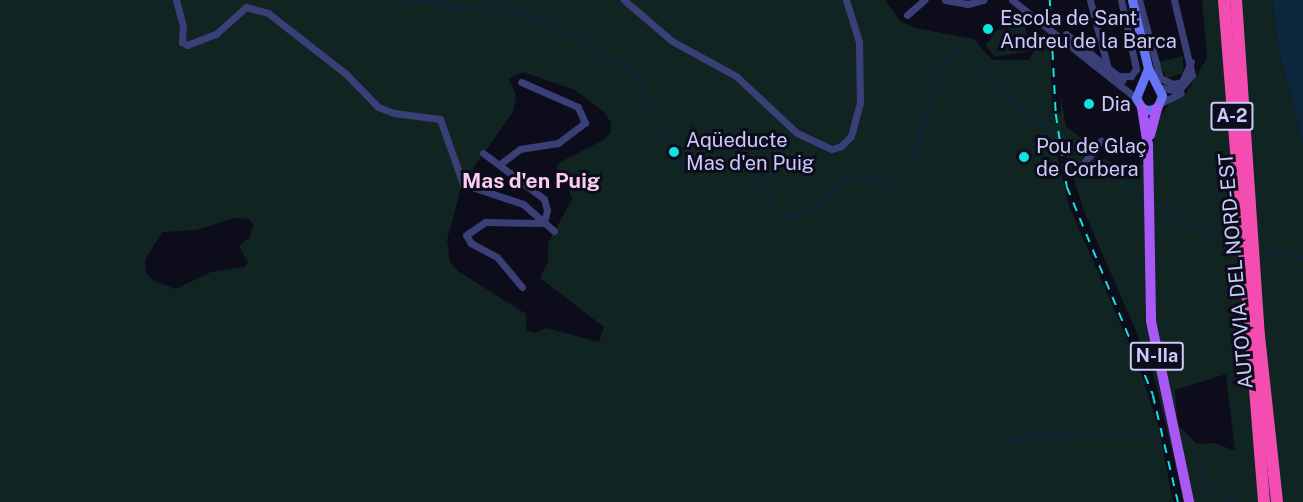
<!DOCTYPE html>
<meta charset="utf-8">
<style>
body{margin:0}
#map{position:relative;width:1303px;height:502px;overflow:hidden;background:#0d0c1b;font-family:"Public Sans",sans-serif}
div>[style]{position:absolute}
.green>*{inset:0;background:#102522}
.water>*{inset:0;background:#0e263d}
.stream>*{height:1.5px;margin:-0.75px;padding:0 0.75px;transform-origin:0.75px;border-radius:0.75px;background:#0e263d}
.street>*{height:7px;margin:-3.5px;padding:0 3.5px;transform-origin:3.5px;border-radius:3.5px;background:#3a3f77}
.secondary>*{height:9px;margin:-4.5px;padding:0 4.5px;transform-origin:4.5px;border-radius:4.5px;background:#6774f5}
.primary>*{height:10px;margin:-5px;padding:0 5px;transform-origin:5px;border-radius:5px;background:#a758f5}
.highway>*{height:12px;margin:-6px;padding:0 6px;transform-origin:6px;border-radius:6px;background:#f44db1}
.rail>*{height:1.5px;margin-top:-0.75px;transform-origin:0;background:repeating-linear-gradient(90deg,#0ee3df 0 9px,transparent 0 17px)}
.dots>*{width:16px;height:16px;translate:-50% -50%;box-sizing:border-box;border:3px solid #0d0c1b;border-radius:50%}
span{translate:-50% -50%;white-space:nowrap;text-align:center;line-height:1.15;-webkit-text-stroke:6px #0d0c1b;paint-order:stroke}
.shield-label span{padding:2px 4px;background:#0d0c1b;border:2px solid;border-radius:4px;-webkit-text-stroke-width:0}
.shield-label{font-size:18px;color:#cacafc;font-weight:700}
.poi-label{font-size:20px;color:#cacafc}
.left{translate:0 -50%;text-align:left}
.street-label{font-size:20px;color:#cacafc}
.neighbourhood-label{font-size:21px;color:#fcccf0;font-weight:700}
</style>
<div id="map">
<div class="green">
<i style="clip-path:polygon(evenodd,0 0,885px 0,900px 21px,915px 28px,974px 39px,992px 60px,1029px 60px,1050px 25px,1052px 113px,1061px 113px,1060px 93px,1066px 126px,1091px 146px,1088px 150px,1096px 156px,1111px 162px,1153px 165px,1154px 124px,1170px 103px,1187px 92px,1207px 58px,1202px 0,1272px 0,1279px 52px,1303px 142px,1303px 502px,1184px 502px,1152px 368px,1084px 211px,1065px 150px,1056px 150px,1069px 206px,1138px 364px,1159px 429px,1173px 502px,0 502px,0 0,523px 72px,575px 90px,604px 112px,611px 123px,611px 132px,605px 139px,557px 164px,557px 173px,566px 181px,572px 199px,548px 243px,548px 262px,540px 278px,604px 327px,599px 342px,546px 328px,536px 333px,526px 331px,526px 314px,458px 271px,450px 262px,447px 240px,462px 184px,513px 112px,516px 95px,509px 79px,523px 72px,0 0,235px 218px,249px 219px,254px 225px,249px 238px,239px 246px,248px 263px,244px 267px,211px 272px,176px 289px,154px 281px,146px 272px,145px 260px,162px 232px,196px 230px,235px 218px,0 0,1226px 374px,1235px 451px,1215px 443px,1197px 444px,1178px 425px,1175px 390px,1226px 374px)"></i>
<i style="clip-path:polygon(1025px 25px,1030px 51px,995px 57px,985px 45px,991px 38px,989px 32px)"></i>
<i style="clip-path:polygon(1183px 56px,1183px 73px,1167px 79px,1159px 62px)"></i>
</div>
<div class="water">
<i style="clip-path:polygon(1272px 0,1303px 0,1303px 142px,1279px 52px)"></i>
</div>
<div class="stream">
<i style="left:398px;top:0;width:41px;rotate:2.8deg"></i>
<i style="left:439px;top:2px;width:21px;rotate:19deg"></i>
<i style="left:459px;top:9px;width:60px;rotate:1.9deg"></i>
<i style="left:519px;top:11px;width:64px;rotate:25deg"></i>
<i style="left:577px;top:38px;width:34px;rotate:34deg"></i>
<i style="left:605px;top:57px;width:29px;rotate:25deg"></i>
<i style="left:631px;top:69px;width:22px;rotate:54deg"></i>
<i style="left:644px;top:87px;width:67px;rotate:69.1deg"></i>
<i style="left:668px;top:150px;width:24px;rotate:45deg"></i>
<i style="left:685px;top:167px;width:35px;rotate:-40deg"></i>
<i style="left:712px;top:144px;width:11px;rotate:5deg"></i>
<i style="left:723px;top:145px;width:35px;rotate:39deg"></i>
<i style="left:750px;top:167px;width:54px;rotate:57.8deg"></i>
<i style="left:779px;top:213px;width:18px;rotate:9deg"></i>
<i style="left:797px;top:216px;width:9px;rotate:-18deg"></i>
<i style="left:806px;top:213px;width:54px;rotate:-39deg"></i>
<i style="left:848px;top:179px;width:48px;rotate:3.6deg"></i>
<i style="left:896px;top:182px;width:23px;rotate:-45deg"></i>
<i style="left:912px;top:166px;width:101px;rotate:-74.4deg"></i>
<i style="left:939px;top:69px;width:25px;rotate:-47deg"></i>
<i style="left:956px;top:51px;width:87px;rotate:41.7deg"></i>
<i style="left:1021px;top:109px;width:79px;rotate:33.7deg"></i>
<i style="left:1093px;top:159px;width:63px;rotate:38deg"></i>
<i style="left:1153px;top:203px;width:38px;rotate:30deg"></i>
<i style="left:1186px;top:222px;width:56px;rotate:22deg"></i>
<i style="left:1259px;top:251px;width:45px;rotate:9deg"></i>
<i style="left:997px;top:454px;width:15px;rotate:-48deg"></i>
<i style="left:1007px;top:443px;width:25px;rotate:-16deg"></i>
<i style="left:1031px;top:436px;width:126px;rotate:0.5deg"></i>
<i style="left:1191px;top:456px;width:13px;rotate:48deg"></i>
<i style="left:1200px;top:466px;width:25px;rotate:69deg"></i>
<i style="left:1209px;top:489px;width:29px;rotate:27deg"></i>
</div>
<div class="street">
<i style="left:176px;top:0;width:27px;rotate:75deg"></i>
<i style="left:183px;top:26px;width:16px;rotate:94deg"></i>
<i style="left:182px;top:42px;width:6px;rotate:31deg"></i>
<i style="left:187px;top:45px;width:31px;rotate:-21deg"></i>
<i style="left:216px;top:34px;width:40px;rotate:-42deg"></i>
<i style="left:246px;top:7px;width:23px;rotate:15deg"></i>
<i style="left:268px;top:13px;width:99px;rotate:38deg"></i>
<i style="left:346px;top:74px;width:46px;rotate:45.9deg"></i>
<i style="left:378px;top:107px;width:17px;rotate:21deg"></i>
<i style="left:394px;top:113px;width:46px;rotate:7.4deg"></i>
<i style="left:440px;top:119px;width:69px;rotate:70.5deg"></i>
<i style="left:463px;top:184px;width:63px;rotate:18.4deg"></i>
<i style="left:523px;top:204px;width:41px;rotate:41.1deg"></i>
<i style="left:624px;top:0;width:63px;rotate:40.5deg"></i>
<i style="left:672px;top:41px;width:73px;rotate:28.7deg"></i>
<i style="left:736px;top:76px;width:83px;rotate:43.1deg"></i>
<i style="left:797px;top:133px;width:38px;rotate:25deg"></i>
<i style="left:832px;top:149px;width:9px;rotate:-18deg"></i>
<i style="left:841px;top:146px;width:14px;rotate:-45deg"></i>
<i style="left:851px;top:136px;width:35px;rotate:-75deg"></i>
<i style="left:860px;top:102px;width:60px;rotate:-91deg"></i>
<i style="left:859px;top:42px;width:44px;rotate:-107.2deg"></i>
<i style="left:945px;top:0;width:23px;rotate:10deg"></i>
<i style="left:968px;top:4px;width:16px;rotate:-15deg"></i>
<i style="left:1012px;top:0;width:158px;rotate:38.3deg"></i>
<i style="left:1090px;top:0;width:67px;rotate:75.3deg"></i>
<i style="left:1121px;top:0;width:71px;rotate:77.7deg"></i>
<i style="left:1136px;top:69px;width:9px;rotate:126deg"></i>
<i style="left:1131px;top:76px;width:9px;rotate:180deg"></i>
<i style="left:1139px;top:0;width:81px;rotate:74.9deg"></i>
<i style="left:1160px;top:78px;width:14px;rotate:25deg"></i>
<i style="left:1173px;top:84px;width:9px;rotate:-13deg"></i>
<i style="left:1182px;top:82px;width:22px;rotate:-66deg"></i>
<i style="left:907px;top:15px;width:23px;rotate:-41deg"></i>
<i style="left:1066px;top:34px;width:73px;rotate:38.9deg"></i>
<i style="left:1158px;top:87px;width:20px;rotate:11deg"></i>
<i style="left:1178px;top:91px;width:21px;rotate:-49deg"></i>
<i style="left:1192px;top:75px;width:77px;rotate:-103.5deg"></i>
<i style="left:1161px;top:103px;width:22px;rotate:-27deg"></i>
<i style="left:483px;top:153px;width:76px;rotate:37deg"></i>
<i style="left:544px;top:199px;width:11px;rotate:75deg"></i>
<i style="left:547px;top:210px;width:13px;rotate:103deg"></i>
<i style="left:500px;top:164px;width:25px;rotate:-37deg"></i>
<i style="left:520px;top:149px;width:38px;rotate:-9deg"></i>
<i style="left:558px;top:143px;width:34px;rotate:-37deg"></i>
<i style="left:585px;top:123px;width:17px;rotate:-114deg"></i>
<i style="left:578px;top:107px;width:62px;rotate:-156.3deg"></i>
<i style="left:1078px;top:171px;width:38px;rotate:-53deg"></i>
<i style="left:522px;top:287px;width:39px;rotate:-130deg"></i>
<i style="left:497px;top:257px;width:30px;rotate:-152deg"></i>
<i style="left:471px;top:243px;width:9px;rotate:-122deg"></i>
<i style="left:466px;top:235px;width:23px;rotate:-34deg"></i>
<i style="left:485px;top:222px;width:59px;rotate:1deg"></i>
</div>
<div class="secondary">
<i style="left:1132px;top:0;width:70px;rotate:76.8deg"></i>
<i style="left:1148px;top:68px;width:31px;rotate:63deg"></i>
<i style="left:1162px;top:96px;width:13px;rotate:113deg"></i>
<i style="left:1157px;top:108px;width:9px;rotate:167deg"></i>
<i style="left:1148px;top:110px;width:6px;rotate:-162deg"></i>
<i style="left:1142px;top:108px;width:12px;rotate:-121deg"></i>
<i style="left:1136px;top:98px;width:32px;rotate:-68deg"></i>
</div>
<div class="primary">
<i style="left:1142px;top:108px;width:36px;rotate:81deg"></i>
<i style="left:1148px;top:144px;width:177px;rotate:89deg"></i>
<i style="left:1151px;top:321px;width:185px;rotate:78.1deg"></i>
<i style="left:1150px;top:135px;width:28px;rotate:-75deg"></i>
</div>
<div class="highway">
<i style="left:1224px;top:0;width:504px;rotate:85.44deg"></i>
<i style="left:1236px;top:0;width:337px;rotate:86.1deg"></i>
<i style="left:1259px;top:336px;width:167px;rotate:83.8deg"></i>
</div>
<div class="rail">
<i style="left:1050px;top:0;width:114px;rotate:87deg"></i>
<i style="left:1056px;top:114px;width:74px;rotate:81.4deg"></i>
<i style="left:1067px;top:187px;width:225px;rotate:67.5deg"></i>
<i style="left:1153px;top:395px;width:110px;rotate:76.8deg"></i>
</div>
<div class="dots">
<i style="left:988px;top:29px;background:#0ee3df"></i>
<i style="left:1089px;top:104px;background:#0ee3df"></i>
<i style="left:674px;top:152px;background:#0ee3df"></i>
<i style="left:1024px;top:157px;background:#0ee3df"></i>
</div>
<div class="shield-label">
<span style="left:1232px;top:116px">A-2</span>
<span style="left:1157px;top:356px">N-IIa</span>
</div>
<div class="poi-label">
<span class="left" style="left:1000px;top:30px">Escola de Sant<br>Andreu de la Barca</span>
<span class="left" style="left:1101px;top:104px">Dia</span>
<span class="left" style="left:686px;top:152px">Aqüeducte<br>Mas d'en Puig</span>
<span class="left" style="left:1036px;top:158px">Pou de Glaç<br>de Corbera</span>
</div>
<div class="street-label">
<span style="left:1236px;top:271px;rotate:-95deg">AUTOVIA DEL NORD-EST</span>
</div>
<div class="neighbourhood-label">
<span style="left:531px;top:181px">Mas d'en Puig</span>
</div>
</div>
